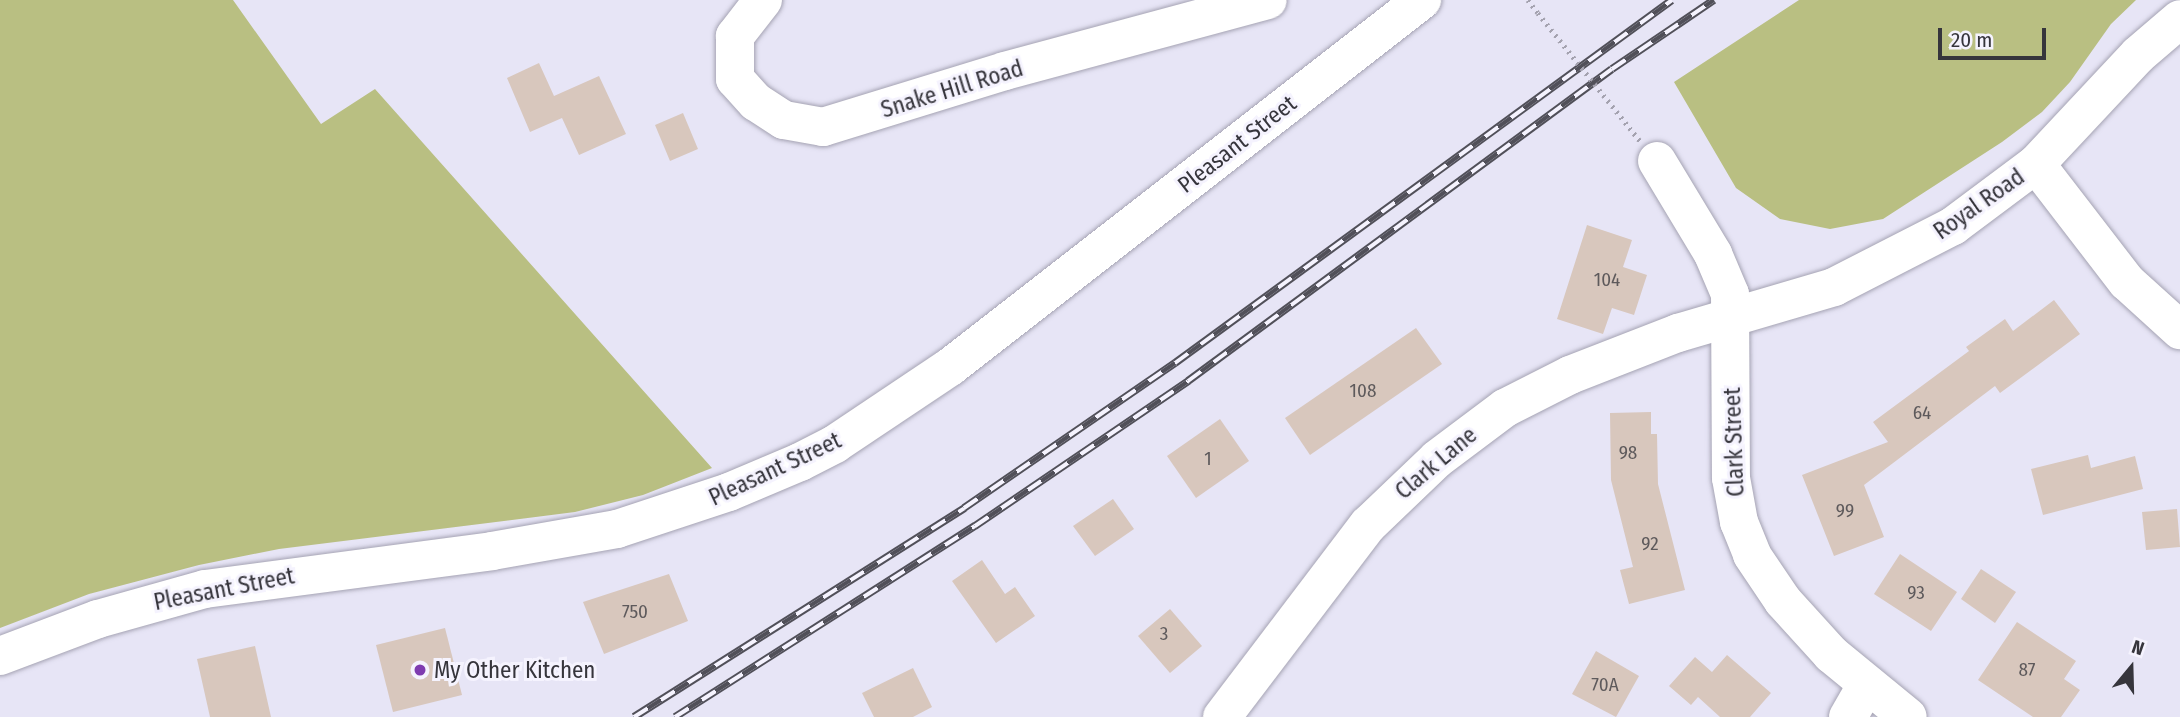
<!DOCTYPE html>
<style>
body{margin:0}
#map{position:relative;width:2180px;height:717px;overflow:hidden;background:#e7e5f6;font-family:"Fira Sans Condensed",sans-serif}
div>[style]{position:absolute}
.green>*{inset:0;background:#b9bf82}
.building>*{inset:0;background:#d8c7bd}
.path>*{height:4.5px;margin-top:-2.25px;transform-origin:0;background:repeating-linear-gradient(90deg,#a4a2af 0 2px,transparent 0 7px)}
.roads{filter:drop-shadow(0 0 2px #a5a3b3) drop-shadow(0 0 2px #a5a3b3)}
.street>*{height:38px;margin:-19px;padding:0 19px;transform-origin:19px;border-radius:19px;background:#fff}
.primary>*{height:38px;margin:-19px;padding:0 19px;transform-origin:19px;border-radius:19px;background:#fff}
.rail>*{height:8px;margin-top:-4px;transform-origin:0;background:repeating-linear-gradient(90deg,#f5f3fe 0 16px,#515059 0 32px);box-sizing:border-box;border-block:2px solid #515059}
.path-bridge>*{height:4.5px;margin-top:-2.25px;transform-origin:0;background:repeating-linear-gradient(90deg,#a4a2af 0 2px,transparent 0 7px)}
.dots>*{width:19px;height:19px;translate:-50% -50%;box-sizing:border-box;border:4px solid #f5f3fe;border-radius:50%}
span{translate:-50% -50%;white-space:nowrap;text-align:center;line-height:1.15;-webkit-text-stroke:6px #f5f3fe;paint-order:stroke}
.number-label{font-size:19px;color:#5e5a5c}
.number-label span{-webkit-text-stroke-width:0}
.street-label{font-size:23px;color:#36353c}
.poi-label{font-size:23px;color:#36353c}
.left{translate:0 -50%;text-align:left}
.north{position:absolute;left:2096px;top:633px;width:70px;height:70px;-webkit-text-stroke:5px #f5f3fe;paint-order:stroke;rotate:19deg;font-size:19px;font-weight:700;line-height:28px;text-align:center;color:#36353c}
.north::after{content:'';display:block;margin:auto;width:24px;height:32px;background:#36353c;clip-path:polygon(50% 0,100% 100%,50% 72%,0 100%)}
.scale{position:absolute;left:1938px;top:28px;width:108px;height:32px;box-sizing:border-box;border:4px solid #36353c;border-top:0;padding-left:9px;font-size:21px;line-height:24px;white-space:nowrap;color:#36353c;-webkit-text-stroke:5px #f5f3fe;paint-order:stroke}
</style>
<div id="map">
<div class="green">
<i style="clip-path:polygon(0 0,233px 0,321px 124px,375px 89px,712px 468px,643px 495px,575px 512px,279px 549px,199px 565px,89px 594px,0 628px)"></i>
<i style="clip-path:polygon(1799px 0,2136px 0,2111px 24px,2070px 82px,2042px 112px,2002px 142px,1883px 219px,1830px 229px,1780px 219px,1736px 188px,1674px 82px)"></i>
</div>
<div class="building">
<i style="clip-path:polygon(539px 63px,554px 96px,599px 76px,626px 134px,579px 155px,562px 118px,530px 132px,507px 78px)"></i>
<i style="clip-path:polygon(683px 113px,698px 149px,670px 161px,655px 125px)"></i>
<i style="clip-path:polygon(1587px 225px,1632px 240px,1623px 267px,1647px 275px,1634px 315px,1612px 308px,1603px 334px,1557px 319px)"></i>
<i style="clip-path:polygon(2054px 300px,2080px 334px,2000px 393px,1995px 386px,1864px 485px,1884px 537px,1834px 556px,1802px 475px,1888px 442px,1873px 422px,1969px 351px,1966px 347px,2005px 319px,2013px 331px)"></i>
<i style="clip-path:polygon(1416px 328px,1442px 364px,1310px 455px,1285px 418px)"></i>
<i style="clip-path:polygon(1651px 412px,1651px 434px,1657px 434px,1658px 484px,1685px 590px,1629px 604px,1620px 570px,1633px 567px,1611px 480px,1610px 413px)"></i>
<i style="clip-path:polygon(1220px 419px,1249px 461px,1196px 498px,1167px 456px)"></i>
<i style="clip-path:polygon(2088px 455px,2091px 468px,2135px 456px,2143px 489px,2043px 515px,2031px 469px)"></i>
<i style="clip-path:polygon(1113px 499px,1134px 529px,1095px 556px,1073px 526px)"></i>
<i style="clip-path:polygon(2177px 509px,2180px 547px,2146px 550px,2142px 512px)"></i>
<i style="clip-path:polygon(1900px 554px,1957px 592px,1931px 631px,1874px 594px)"></i>
<i style="clip-path:polygon(982px 560px,1005px 594px,1015px 587px,1035px 616px,996px 643px,952px 581px)"></i>
<i style="clip-path:polygon(1981px 569px,2016px 592px,1995px 623px,1961px 599px)"></i>
<i style="clip-path:polygon(669px 574px,688px 621px,604px 654px,583px 602px)"></i>
<i style="clip-path:polygon(1170px 609px,1202px 646px,1170px 673px,1138px 636px)"></i>
<i style="clip-path:polygon(2017px 622px,2076px 661px,2064px 679px,2080px 690px,2061px 717px,2033px 717px,1978px 680px)"></i>
<i style="clip-path:polygon(445px 628px,462px 695px,393px 712px,376px 645px)"></i>
<i style="clip-path:polygon(255px 646px,271px 717px,210px 717px,197px 659px)"></i>
<i style="clip-path:polygon(1596px 651px,1639px 676px,1616px 717px,1572px 694px)"></i>
<i style="clip-path:polygon(1727px 655px,1771px 693px,1750px 717px,1720px 717px,1698px 697px,1691px 705px,1669px 686px,1695px 657px,1712px 672px)"></i>
<i style="clip-path:polygon(913px 668px,932px 707px,913px 717px,874px 717px,862px 693px)"></i>
</div>
<div class="path">
<i style="left:1528px;top:0;width:16px;rotate:52deg"></i>
</div>
<div class="roads">
<div class="street">
<i style="left:763px;top:0;width:46px;rotate:127.9deg"></i>
<i style="left:735px;top:36px;width:43px;rotate:90deg"></i>
<i style="left:735px;top:79px;width:31px;rotate:48deg"></i>
<i style="left:756px;top:102px;width:33px;rotate:33deg"></i>
<i style="left:784px;top:120px;width:40px;rotate:10deg"></i>
<i style="left:823px;top:127px;width:190px;rotate:-17.1deg"></i>
<i style="left:1005px;top:71px;width:272px;rotate:-15.1deg"></i>
<i style="left:1657px;top:161px;width:109px;rotate:58.9deg"></i>
<i style="left:1713px;top:254px;width:43px;rotate:67deg"></i>
<i style="left:1730px;top:294px;width:184px;rotate:89.7deg"></i>
<i style="left:1731px;top:478px;width:45px;rotate:79.7deg"></i>
<i style="left:1739px;top:522px;width:35px;rotate:68deg"></i>
<i style="left:1752px;top:555px;width:55px;rotate:56deg"></i>
<i style="left:1783px;top:601px;width:72px;rotate:47.8deg"></i>
<i style="left:1831px;top:654px;width:99px;rotate:39.3deg"></i>
<i style="left:2036px;top:164px;width:149px;rotate:52.4deg"></i>
<i style="left:2127px;top:282px;width:72px;rotate:42.2deg"></i>
<i style="left:1222px;top:717px;width:241px;rotate:-52.8deg"></i>
<i style="left:1368px;top:525px;width:95px;rotate:-43.7deg"></i>
<i style="left:1437px;top:459px;width:85px;rotate:-36.9deg"></i>
<i style="left:1505px;top:408px;width:73px;rotate:-26.9deg"></i>
<i style="left:1570px;top:375px;width:116px;rotate:-21.3deg"></i>
<i style="left:1678px;top:333px;width:163px;rotate:-16.4deg"></i>
<i style="left:1834px;top:287px;width:134px;rotate:-27.1deg"></i>
<i style="left:1953px;top:226px;width:104px;rotate:-36.8deg"></i>
<i style="left:2036px;top:164px;width:149px;rotate:-46.9deg"></i>
<i style="left:2138px;top:55px;width:55px;rotate:-40.6deg"></i>
<i style="left:1848px;top:717px;width:38px;rotate:-60deg"></i>
</div>
<div class="primary">
<i style="left:0;top:656px;width:105px;rotate:-20.7deg"></i>
<i style="left:98px;top:619px;width:111px;rotate:-15.7deg"></i>
<i style="left:205px;top:589px;width:290px;rotate:-7.5deg"></i>
<i style="left:492px;top:551px;width:127px;rotate:-10deg"></i>
<i style="left:617px;top:529px;width:118px;rotate:-18.3deg"></i>
<i style="left:729px;top:492px;width:77px;rotate:-22.9deg"></i>
<i style="left:800px;top:462px;width:39px;rotate:-27deg"></i>
<i style="left:835px;top:444px;width:138px;rotate:-33.8deg"></i>
<i style="left:950px;top:367px;width:598px;rotate:-37.87deg"></i>
</div>
</div>
<div class="rail">
<i style="left:634px;top:717px;width:391px;rotate:-32.3deg"></i>
<i style="left:964px;top:508px;width:256px;rotate:-34.5deg"></i>
<i style="left:1175px;top:363px;width:615px;rotate:-36.14deg"></i>
<i style="left:675px;top:717px;width:356px;rotate:-32.5deg"></i>
<i style="left:975px;top:526px;width:258px;rotate:-34.2deg"></i>
<i style="left:1188px;top:381px;width:526px;rotate:-36.35deg"></i>
<i style="left:1612px;top:69px;width:123px;rotate:-34.1deg"></i>
</div>
<div class="path-bridge">
<i style="left:1538px;top:13px;width:165px;rotate:51.4deg"></i>
</div>
<div class="dots">
<i style="left:420px;top:670px;background:#7e3bb0"></i>
</div>
<div class="number-label">
<span style="left:1607px;top:280px">104</span>
<span style="left:1363px;top:391px">108</span>
<span style="left:1922px;top:413px">64</span>
<span style="left:1628px;top:453px">98</span>
<span style="left:1208px;top:459px">1</span>
<span style="left:1845px;top:511px">99</span>
<span style="left:1650px;top:544px">92</span>
<span style="left:1916px;top:593px">93</span>
<span style="left:635px;top:612px">750</span>
<span style="left:1164px;top:634px">3</span>
<span style="left:2027px;top:670px">87</span>
<span style="left:1605px;top:685px">70A</span>
</div>
<div class="street-label">
<span style="left:952px;top:89px;rotate:-17deg">Snake Hill Road</span>
<span style="left:1237px;top:144px;rotate:-38deg">Pleasant Street</span>
<span style="left:1979px;top:204px;rotate:-35deg">Royal Road</span>
<span style="left:1734px;top:442px;rotate:-92deg">Clark Street</span>
<span style="left:1436px;top:463px;rotate:-40deg">Clark Lane</span>
<span style="left:775px;top:469px;rotate:-25deg">Pleasant Street</span>
<span style="left:224px;top:589px;rotate:-11deg">Pleasant Street</span>
</div>
<div class="poi-label">
<span class="left" style="left:434px;top:670px">My Other Kitchen</span>
</div>
<div class="north">N</div>
<div class="scale">20 m</div>
</div>
